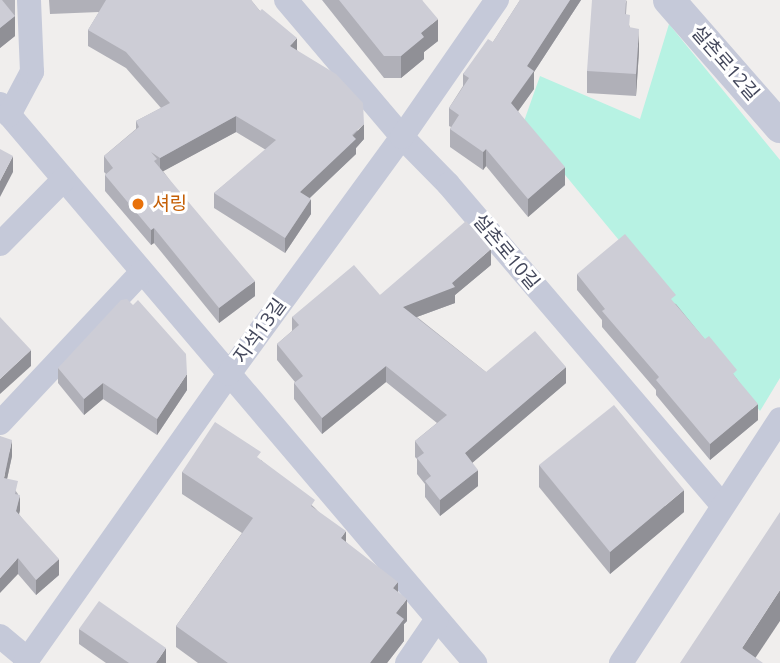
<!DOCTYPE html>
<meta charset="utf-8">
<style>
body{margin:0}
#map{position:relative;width:780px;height:663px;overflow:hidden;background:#f0eeed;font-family:"Open Sans","Noto Sans KR",sans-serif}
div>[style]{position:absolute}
.green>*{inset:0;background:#b7f2e3}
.minor>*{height:24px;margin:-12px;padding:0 12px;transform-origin:12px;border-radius:12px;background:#c5c9d9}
.tertiary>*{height:32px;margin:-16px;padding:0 16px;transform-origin:16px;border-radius:16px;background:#c5c9d9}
.wall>*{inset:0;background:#b0b0b8}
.shaded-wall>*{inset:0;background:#909096}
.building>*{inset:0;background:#cdcdd6}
.dots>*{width:19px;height:19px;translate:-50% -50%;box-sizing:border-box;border:4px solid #fff;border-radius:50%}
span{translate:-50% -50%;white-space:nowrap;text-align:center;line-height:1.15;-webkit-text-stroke:6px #fff;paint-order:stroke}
.street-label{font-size:19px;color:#44485c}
.food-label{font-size:19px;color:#c56008}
.left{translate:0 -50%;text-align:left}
</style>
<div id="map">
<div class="green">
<i style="clip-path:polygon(669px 24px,780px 160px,780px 378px,760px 411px,523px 124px,540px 76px,640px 119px)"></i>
</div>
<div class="minor">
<i style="left:286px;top:0;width:180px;rotate:49.7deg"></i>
<i style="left:402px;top:137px;width:66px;rotate:45.6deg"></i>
<i style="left:448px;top:184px;width:423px;rotate:49.5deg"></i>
<i style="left:0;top:104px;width:734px;rotate:49.64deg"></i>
<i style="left:9px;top:115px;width:49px;rotate:-61.9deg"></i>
<i style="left:32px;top:72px;width:72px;rotate:-92.4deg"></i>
<i style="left:0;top:244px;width:91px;rotate:-45.4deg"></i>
<i style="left:0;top:423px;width:207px;rotate:-46.8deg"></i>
<i style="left:0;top:636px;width:35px;rotate:40deg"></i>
<i style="left:25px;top:663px;width:354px;rotate:-54.8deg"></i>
<i style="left:229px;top:374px;width:293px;rotate:-53.9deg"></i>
<i style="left:402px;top:137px;width:167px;rotate:-55.3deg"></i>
<i style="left:407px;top:663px;width:53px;rotate:-55.7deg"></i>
<i style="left:621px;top:663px;width:291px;rotate:-56.9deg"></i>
</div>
<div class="tertiary">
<i style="left:669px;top:0;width:169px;rotate:48.8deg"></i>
</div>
<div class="wall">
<i style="clip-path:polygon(0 0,15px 0,15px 36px,0 48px)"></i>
<i style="clip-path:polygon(49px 0,251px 0,260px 11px,297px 50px,364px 139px,356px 148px,356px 154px,310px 198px,311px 214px,285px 253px,214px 208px,214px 193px,266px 150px,236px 132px,163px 171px,255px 296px,219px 323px,154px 243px,151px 245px,105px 191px,105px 175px,106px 174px,104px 172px,104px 156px,136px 129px,136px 121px,161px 108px,126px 68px,88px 46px,88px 30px,99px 12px,50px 14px)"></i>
<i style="clip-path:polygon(322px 0,422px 0,438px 41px,424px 52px,424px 59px,401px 78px,384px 78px)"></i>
<i style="clip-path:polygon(520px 0,581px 0,534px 72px,534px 89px,518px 111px,565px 185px,528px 217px,486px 166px,483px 170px,450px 147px,450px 129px,451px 127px,449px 126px,449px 108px,463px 86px,463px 74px,493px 42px)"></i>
<i style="clip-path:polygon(627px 0,626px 14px,630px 28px,639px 51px,636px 96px,587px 93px,587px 71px)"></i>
<i style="clip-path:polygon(491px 265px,455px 295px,455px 303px,417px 317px,486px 372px,566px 383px,472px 463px,478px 486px,440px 516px,425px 497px,425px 484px,417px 474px,417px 459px,415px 457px,415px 441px,437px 423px,386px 382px,322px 434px,294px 399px,294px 383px,295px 382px,277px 360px,277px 344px,292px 331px,292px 317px,380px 295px)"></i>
<i style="clip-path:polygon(577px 274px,676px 304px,737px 379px,758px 420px,710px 460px,656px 395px,656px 390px,602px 327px,602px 320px,577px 290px)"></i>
<i style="clip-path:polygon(58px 368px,187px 390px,157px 435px,103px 399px,84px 415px,58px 383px)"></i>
<i style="clip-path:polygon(0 436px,12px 456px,7px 479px,18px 494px,20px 510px,19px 514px,59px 575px,36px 595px,18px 574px)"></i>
<i style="clip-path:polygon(261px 460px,315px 508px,346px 542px,398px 592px,407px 621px,404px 624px,404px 641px,387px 663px,198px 663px,176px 647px,176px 626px,242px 533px,182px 494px,182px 472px)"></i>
<i style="clip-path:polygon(539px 465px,684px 512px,610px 574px,539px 487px)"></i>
<i style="clip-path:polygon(79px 629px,166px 663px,106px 663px,79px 644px)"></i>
</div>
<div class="shaded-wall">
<i style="clip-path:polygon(570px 0,581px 0,534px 72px,534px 89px,511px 121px,511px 103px,527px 66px)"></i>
<i style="clip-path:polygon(15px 16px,15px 36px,0 48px,0 28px)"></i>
<i style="clip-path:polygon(438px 19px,438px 41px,424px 52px,424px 59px,401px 78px,401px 56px,421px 33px)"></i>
<i style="clip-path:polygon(639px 29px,639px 51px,636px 96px,636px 74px)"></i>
<i style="clip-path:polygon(297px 38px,297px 53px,290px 46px)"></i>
<i style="clip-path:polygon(236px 116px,236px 132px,160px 173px,160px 158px)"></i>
<i style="clip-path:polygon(364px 124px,364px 139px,356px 148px,356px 154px,300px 207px,300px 192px)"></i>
<i style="clip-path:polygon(486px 149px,486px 166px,483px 170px,483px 152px)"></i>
<i style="clip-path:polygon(13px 156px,13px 172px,0 197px,0 181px)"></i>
<i style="clip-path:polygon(565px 167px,565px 185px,528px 217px,528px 199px)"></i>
<i style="clip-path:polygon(311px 199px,311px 214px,285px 253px,285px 238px)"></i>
<i style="clip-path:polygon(154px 228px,154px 243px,151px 245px,151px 230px)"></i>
<i style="clip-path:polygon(491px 249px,491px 265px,455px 295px,455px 303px,403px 322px,403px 307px,452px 283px)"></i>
<i style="clip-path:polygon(255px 281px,255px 296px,219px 323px,219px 308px)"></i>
<i style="clip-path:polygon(31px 350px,31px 366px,0 394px,0 379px)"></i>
<i style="clip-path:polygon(386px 366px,386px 382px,322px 434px,322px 418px)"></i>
<i style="clip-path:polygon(566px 367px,566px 383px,465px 469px,465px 453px)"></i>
<i style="clip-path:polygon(187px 374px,187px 390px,157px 435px,157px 419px)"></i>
<i style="clip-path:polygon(103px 383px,103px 399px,84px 415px,84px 399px)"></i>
<i style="clip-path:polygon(758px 404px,758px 420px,710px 460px,710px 444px)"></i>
<i style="clip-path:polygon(12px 440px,12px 456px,4px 493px,4px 478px)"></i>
<i style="clip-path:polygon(478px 470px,478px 486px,440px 516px,440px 500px)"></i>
<i style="clip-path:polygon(684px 490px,684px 512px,610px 574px,610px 552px)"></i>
<i style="clip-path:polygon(20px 495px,20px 510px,16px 526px,16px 511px)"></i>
<i style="clip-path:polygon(346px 531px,346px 553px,341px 538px)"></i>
<i style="clip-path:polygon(18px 558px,18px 574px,0 593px,0 578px)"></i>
<i style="clip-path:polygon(59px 559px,59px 575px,36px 595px,36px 580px)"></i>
<i style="clip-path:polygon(398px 582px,398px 604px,393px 588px)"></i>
<i style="clip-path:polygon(780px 590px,780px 621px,752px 663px,742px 648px)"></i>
<i style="clip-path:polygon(407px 599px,407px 621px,404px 624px,404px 641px,387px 663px,370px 663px,396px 613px)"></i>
<i style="clip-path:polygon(166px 648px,166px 663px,156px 663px)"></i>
</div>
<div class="building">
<i style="clip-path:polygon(0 0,2px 0,15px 16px,0 28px)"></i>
<i style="clip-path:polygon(106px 0,251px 0,260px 11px,262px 9px,297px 38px,290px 46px,336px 74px,363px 103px,364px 124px,352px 135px,356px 139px,300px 192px,311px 199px,285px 238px,214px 193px,276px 140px,236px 116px,160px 158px,151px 152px,157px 159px,154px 161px,255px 281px,219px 308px,154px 228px,151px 230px,105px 175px,113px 168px,104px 156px,139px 127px,136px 121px,170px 103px,126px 52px,88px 30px)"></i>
<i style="clip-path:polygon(339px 0,422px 0,438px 19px,421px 33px,424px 37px,401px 56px,384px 56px)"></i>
<i style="clip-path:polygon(520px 0,570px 0,527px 66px,534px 71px,511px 103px,565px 167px,528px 199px,486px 149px,483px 152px,450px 129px,459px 115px,449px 108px,469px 78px,463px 74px,488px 39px,493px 42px)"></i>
<i style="clip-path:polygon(592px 0,626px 0,625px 14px,630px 15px,629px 27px,639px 29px,636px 74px,587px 71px)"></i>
<i style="clip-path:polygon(0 149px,13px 156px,0 181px)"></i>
<i style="clip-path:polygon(466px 221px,491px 249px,452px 283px,455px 287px,403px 307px,486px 372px,535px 331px,566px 367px,465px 453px,478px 470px,440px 500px,425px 481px,431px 476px,417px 458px,424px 453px,415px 441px,447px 415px,386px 366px,322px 418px,294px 383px,303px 376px,277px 344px,299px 325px,292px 317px,354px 265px,380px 295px)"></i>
<i style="clip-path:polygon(625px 234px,676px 295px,671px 299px,705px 339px,709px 336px,737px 370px,733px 374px,758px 404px,710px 444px,656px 380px,659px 377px,602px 311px,605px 309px,577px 274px)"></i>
<i style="clip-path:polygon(127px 299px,133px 305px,138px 300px,186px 354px,187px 374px,157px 419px,103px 383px,84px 399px,58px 368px,121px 300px)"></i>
<i style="clip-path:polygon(0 317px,31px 350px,0 379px)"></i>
<i style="clip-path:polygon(614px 405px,684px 490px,610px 552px,539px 465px)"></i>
<i style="clip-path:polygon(215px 422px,261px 452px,257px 457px,315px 500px,311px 506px,346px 531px,341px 538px,398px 582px,393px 588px,407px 599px,396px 613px,404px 619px,370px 663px,228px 663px,176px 626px,253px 518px,182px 472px)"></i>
<i style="clip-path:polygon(0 436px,12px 440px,4px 478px,18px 481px,15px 494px,20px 495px,16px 511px,59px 559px,36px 580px,18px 558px,0 578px)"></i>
<i style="clip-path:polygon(780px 512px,780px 590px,742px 648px,763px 663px,680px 663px)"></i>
<i style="clip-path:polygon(99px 601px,166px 648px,156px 663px,129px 663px,79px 629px)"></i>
</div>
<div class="dots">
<i style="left:138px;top:204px;background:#e8710a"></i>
</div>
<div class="street-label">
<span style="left:725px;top:63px;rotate:49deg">설촌로12길</span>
<span style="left:506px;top:252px;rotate:50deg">설촌로10길</span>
<span style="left:260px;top:331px;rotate:-54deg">지석13길</span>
</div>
<div class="food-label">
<span class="left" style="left:152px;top:204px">셔링</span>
</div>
</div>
